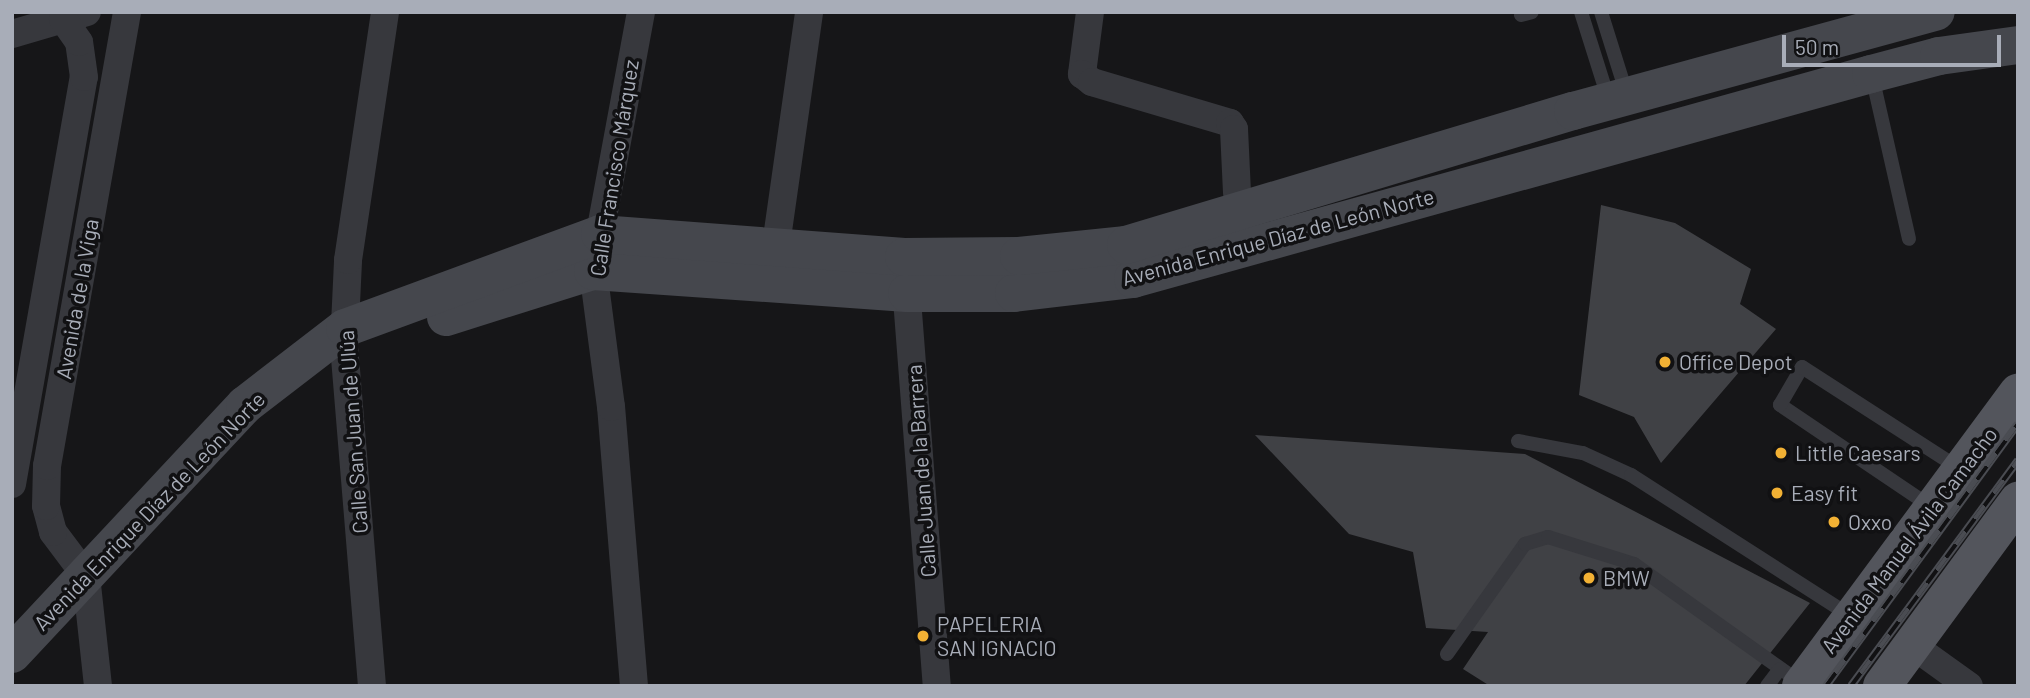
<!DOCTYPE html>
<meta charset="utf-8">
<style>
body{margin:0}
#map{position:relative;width:2030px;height:698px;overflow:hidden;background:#161618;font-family:Barlow,sans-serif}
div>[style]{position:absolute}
.building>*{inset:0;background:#404145}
.lane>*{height:14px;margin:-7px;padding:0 7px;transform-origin:7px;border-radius:7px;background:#37383d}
.street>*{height:28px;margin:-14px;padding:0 14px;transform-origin:14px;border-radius:14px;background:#37383d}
.secondary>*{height:38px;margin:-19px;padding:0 19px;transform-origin:19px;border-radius:19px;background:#45474d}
.primary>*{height:38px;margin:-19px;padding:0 19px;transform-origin:19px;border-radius:19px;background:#53555c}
.rail>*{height:8px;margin-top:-4px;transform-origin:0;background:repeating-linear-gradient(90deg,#111113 0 16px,#4a4c52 0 32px);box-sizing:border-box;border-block:2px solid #4a4c52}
.dots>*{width:19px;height:19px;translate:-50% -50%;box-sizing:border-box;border:4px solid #111113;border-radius:50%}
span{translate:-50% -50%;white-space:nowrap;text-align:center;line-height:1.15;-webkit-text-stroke:7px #111113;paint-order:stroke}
.street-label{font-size:21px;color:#a8adb8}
.poi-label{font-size:21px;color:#a8adb8}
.left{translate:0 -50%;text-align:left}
.frame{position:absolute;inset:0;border:14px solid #a8adb8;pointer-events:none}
.scale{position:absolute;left:1782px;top:35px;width:219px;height:32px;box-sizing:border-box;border:4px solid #a8adb8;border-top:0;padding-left:9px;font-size:21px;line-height:24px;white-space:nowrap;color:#a8adb8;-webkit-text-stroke:5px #111113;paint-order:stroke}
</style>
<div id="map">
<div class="building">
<i style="clip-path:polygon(1601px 205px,1675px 223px,1751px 269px,1740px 304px,1776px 329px,1661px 463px,1634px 417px,1579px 395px)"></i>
<i style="clip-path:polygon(1255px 435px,1525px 454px,1810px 603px,1744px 686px,1490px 686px,1463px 669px,1488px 632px,1426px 628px,1413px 552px,1349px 534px)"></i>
</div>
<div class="lane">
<i style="left:1581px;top:12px;width:93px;rotate:72.5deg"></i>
<i style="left:1601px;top:12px;width:87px;rotate:72.6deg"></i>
<i style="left:1521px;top:15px;width:11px;rotate:-15deg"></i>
<i style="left:1872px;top:76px;width:167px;rotate:77.2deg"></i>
<i style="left:1518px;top:441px;width:66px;rotate:10.5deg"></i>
<i style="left:1583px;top:453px;width:53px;rotate:24.6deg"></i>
<i style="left:1631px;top:475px;width:261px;rotate:32.7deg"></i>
<i style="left:1930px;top:506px;width:181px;rotate:-146deg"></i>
<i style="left:1780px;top:405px;width:44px;rotate:-59.9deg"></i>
<i style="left:1802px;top:367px;width:188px;rotate:32.8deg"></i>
<i style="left:1447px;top:654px;width:135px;rotate:-54.7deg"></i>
<i style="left:1525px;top:544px;width:24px;rotate:-17deg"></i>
<i style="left:1548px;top:537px;width:90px;rotate:17.4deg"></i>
<i style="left:1634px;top:564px;width:205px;rotate:35.5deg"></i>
<i style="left:1767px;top:686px;width:21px;rotate:-53deg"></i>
</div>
<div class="street">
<i style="left:1090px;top:12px;width:63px;rotate:97.4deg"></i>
<i style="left:1082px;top:74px;width:13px;rotate:39deg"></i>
<i style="left:1092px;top:82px;width:144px;rotate:16.5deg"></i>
<i style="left:1230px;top:123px;width:7px;rotate:56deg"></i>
<i style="left:1234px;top:129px;width:64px;rotate:87.3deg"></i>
<i style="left:12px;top:34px;width:78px;rotate:-16.3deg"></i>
<i style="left:773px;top:266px;width:257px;rotate:-81.9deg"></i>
<i style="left:905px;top:273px;width:414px;rotate:85.6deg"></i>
<i style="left:12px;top:484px;width:413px;rotate:-80deg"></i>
<i style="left:84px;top:77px;width:35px;rotate:-98deg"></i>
<i style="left:79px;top:42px;width:28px;rotate:-125deg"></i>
<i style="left:1912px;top:645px;width:70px;rotate:35.7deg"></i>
<i style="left:98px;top:686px;width:111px;rotate:-96.2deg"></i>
<i style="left:86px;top:576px;width:55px;rotate:-126.9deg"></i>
<i style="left:53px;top:532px;width:27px;rotate:-105deg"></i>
<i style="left:46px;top:506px;width:40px;rotate:-88.6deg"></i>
<i style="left:47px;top:466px;width:461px;rotate:-80deg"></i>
<i style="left:372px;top:686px;width:341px;rotate:-94.7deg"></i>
<i style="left:344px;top:346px;width:86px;rotate:-87.3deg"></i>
<i style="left:348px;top:260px;width:251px;rotate:-81.5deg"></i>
<i style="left:634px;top:686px;width:280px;rotate:-94.7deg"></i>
<i style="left:611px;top:407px;width:137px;rotate:-97.5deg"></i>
<i style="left:593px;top:271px;width:263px;rotate:-79.5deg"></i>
</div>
<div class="secondary">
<i style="left:446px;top:317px;width:154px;rotate:-17.4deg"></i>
<i style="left:593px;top:271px;width:315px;rotate:4deg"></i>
<i style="left:907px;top:293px;width:107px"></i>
<i style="left:1014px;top:293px;width:120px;rotate:-6.7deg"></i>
<i style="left:1133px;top:279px;width:766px;rotate:-15.52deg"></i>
<i style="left:1871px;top:74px;width:70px;rotate:-14.8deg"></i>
<i style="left:1939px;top:56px;width:80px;rotate:-7.9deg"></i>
<i style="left:12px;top:654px;width:341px;rotate:-46.9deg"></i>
<i style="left:245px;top:405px;width:126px;rotate:-37.6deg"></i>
<i style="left:345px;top:328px;width:272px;rotate:-20.2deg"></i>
<i style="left:600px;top:234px;width:305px;rotate:4.3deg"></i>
<i style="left:904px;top:257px;width:115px;rotate:-0.5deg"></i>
<i style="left:1019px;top:256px;width:108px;rotate:-5.9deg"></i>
<i style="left:1126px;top:245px;width:467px;rotate:-16.7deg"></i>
<i style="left:1573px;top:111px;width:376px;rotate:-15.3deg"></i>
</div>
<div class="primary">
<i style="left:1801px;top:686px;width:365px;rotate:-53.5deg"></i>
<i style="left:1882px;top:686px;width:230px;rotate:-53.7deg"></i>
</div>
<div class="rail">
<i style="left:1826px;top:686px;width:325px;rotate:-53.8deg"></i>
<i style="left:1851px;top:686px;width:281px;rotate:-53.5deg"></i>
</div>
<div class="dots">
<i style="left:1665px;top:362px;background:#f2b134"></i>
<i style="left:1781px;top:453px;background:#f2b134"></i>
<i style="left:1777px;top:493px;background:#f2b134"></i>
<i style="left:1834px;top:522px;background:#f2b134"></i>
<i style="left:1589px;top:578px;background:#f2b134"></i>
<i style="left:923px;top:636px;background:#f2b134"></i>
</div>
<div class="street-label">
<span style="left:614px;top:168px;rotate:-81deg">Calle Francisco Márquez</span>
<span style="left:1278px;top:237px;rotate:-15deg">Avenida Enrique Díaz de León Norte</span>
<span style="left:77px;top:299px;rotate:-80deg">Avenida de la Viga</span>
<span style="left:353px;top:432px;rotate:-94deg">Calle San Juan de Ulúa</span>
<span style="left:921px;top:471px;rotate:-94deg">Calle Juan de la Barrera</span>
<span style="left:149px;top:511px;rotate:-46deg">Avenida Enrique Díaz de León Norte</span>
<span style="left:1909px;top:540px;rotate:-53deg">Avenida Manuel Ávila Camacho</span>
</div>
<div class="poi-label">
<span class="left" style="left:1679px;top:362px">Office Depot</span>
<span class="left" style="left:1795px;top:453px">Little Caesars</span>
<span class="left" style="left:1791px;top:493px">Easy fit</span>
<span class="left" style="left:1848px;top:522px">Oxxo</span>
<span class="left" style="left:1603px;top:578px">BMW</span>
<span class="left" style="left:937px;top:636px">PAPELERIA<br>SAN IGNACIO</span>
</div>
<div class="frame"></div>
<div class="scale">50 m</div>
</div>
